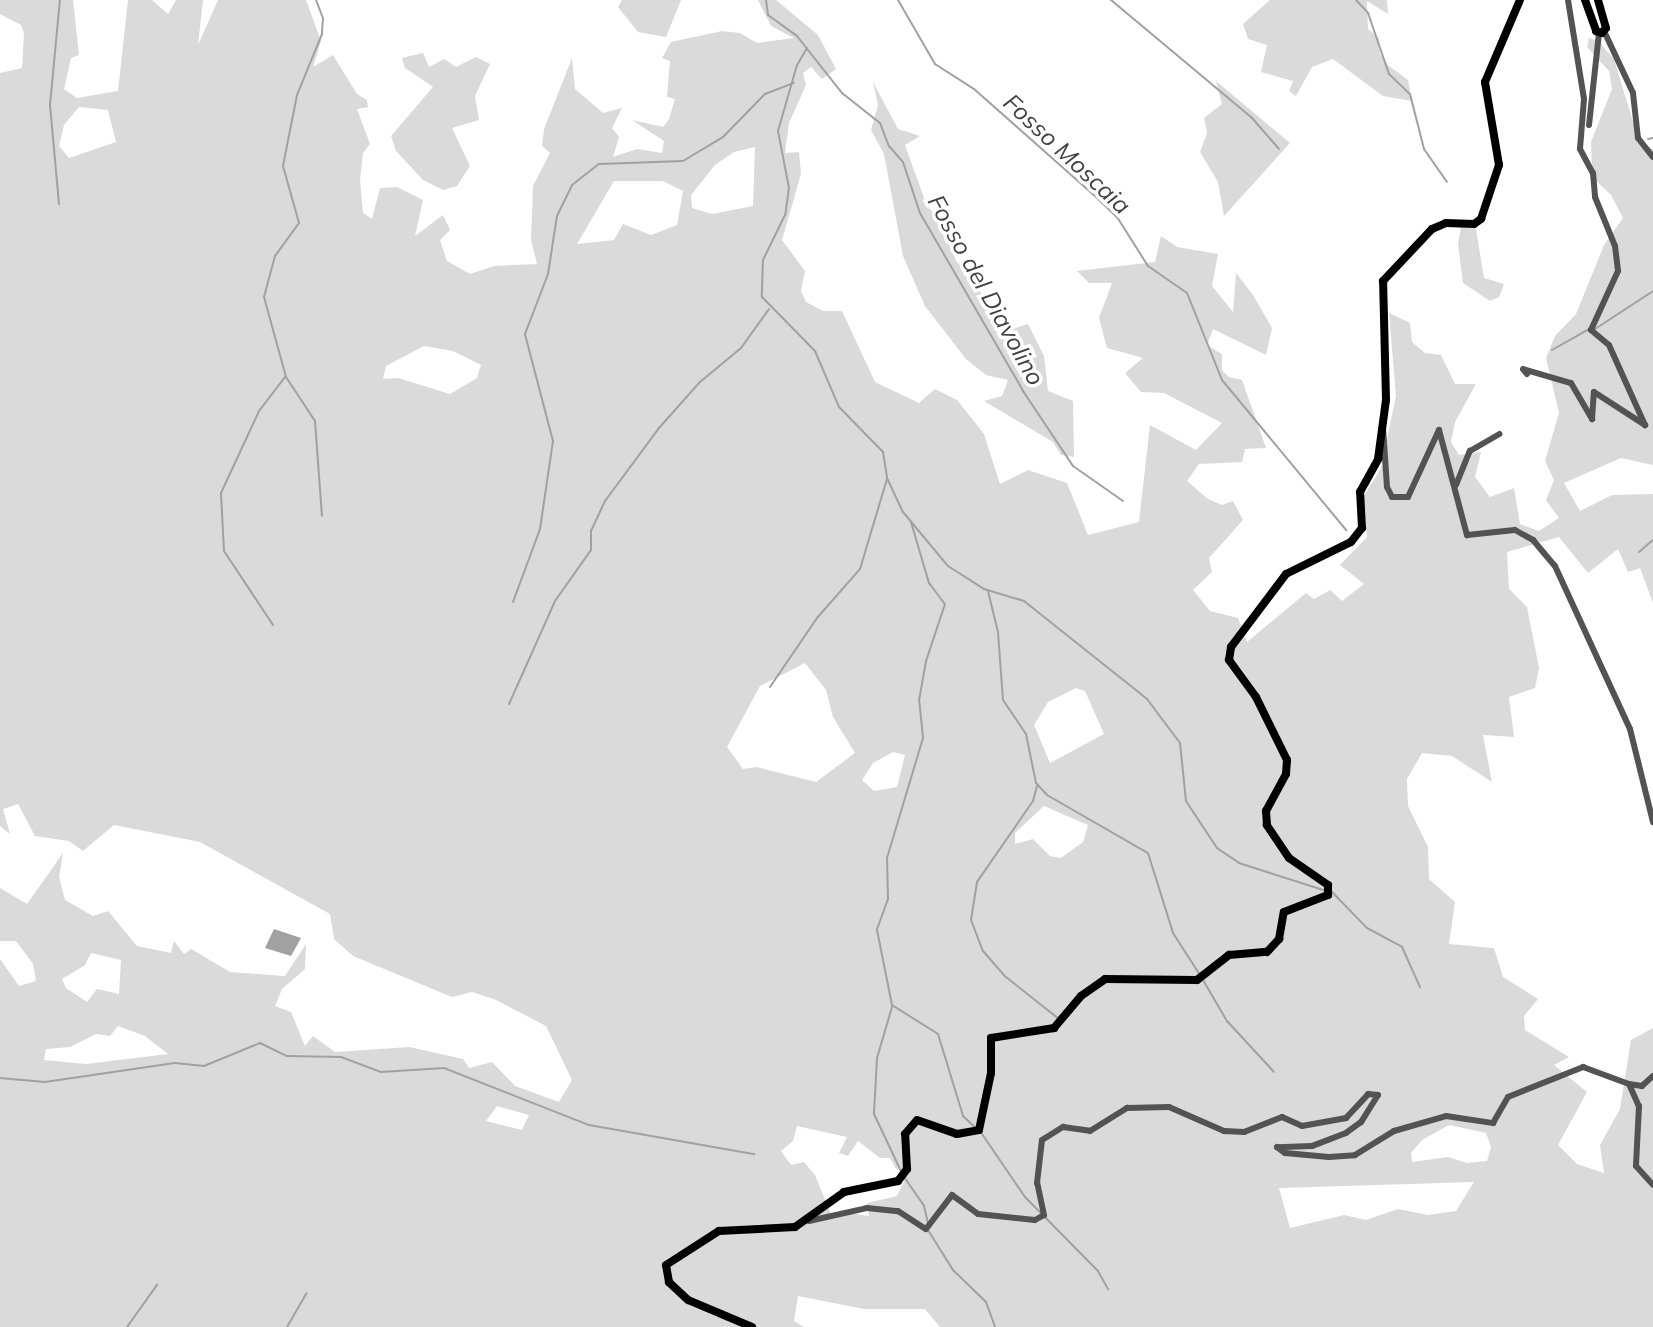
<!DOCTYPE html>
<style>
body{margin:0}
#map{position:relative;width:1653px;height:1327px;overflow:hidden;background:#fff;font-family:Mulish,sans-serif}
div>[style]{position:absolute}
.green>*{inset:0;background:#dadada}
.water>*{inset:0;background:#a1a1a1}
.stream>*{height:2px;margin:-1px;padding:0 1px;transform-origin:1px;border-radius:1px;background:#a1a1a1}
.minor>*{height:6px;margin:-3px;padding:0 3px;transform-origin:3px;border-radius:3px;background:#535353}
.major>*{height:8px;margin:-4px;padding:0 4px;transform-origin:4px;border-radius:4px;background:#000}
span{translate:-50% -50%;white-space:nowrap;text-align:center;line-height:1.15;-webkit-text-stroke:7px #fff;paint-order:stroke}
.water-label{font-size:24px;color:#424242;font-style:italic}
</style>
<div id="map">
<div class="green">
<i style="clip-path:polygon(evenodd,0 0,73px 0,79px 55px,71px 58px,64px 89px,77px 98px,118px 91px,128px 0,152px 0,168px 14px,176px 0,203px 0,198px 45px,218px 0,306px 0,321px 41px,313px 67px,333px 55px,357px 94px,367px 100px,368px 107px,357px 109px,370px 144px,363px 153px,360px 180px,363px 213px,372px 219px,380px 188px,397px 187px,423px 200px,415px 236px,443px 215px,450px 230px,440px 240px,447px 261px,470px 274px,494px 266px,537px 264px,531px 240px,533px 186px,550px 153px,542px 146px,544px 129px,572px 58px,575px 89px,603px 113px,622px 108px,612px 128px,619px 137px,613px 157px,637px 149px,662px 153px,664px 141px,632px 120px,663px 127px,669px 119px,675px 99px,667px 97px,670px 61px,662px 58px,671px 42px,722px 31px,740px 33px,757px 43px,794px 38px,771px 26px,758px 0,776px 0,818px 35px,836px 69px,822px 79px,811px 67px,803px 73px,806px 85px,789px 123px,785px 153px,799px 152px,801px 174px,782px 240px,805px 271px,801px 291px,806px 302px,823px 311px,842px 311px,875px 382px,919px 403px,935px 389px,957px 400px,984px 434px,1000px 484px,1028px 470px,1067px 483px,1088px 535px,1139px 522px,1150px 425px,1196px 450px,1222px 423px,1164px 393px,1141px 392px,1125px 373px,1143px 358px,1107px 348px,1099px 318px,1112px 283px,1089px 283px,1077px 271px,1155px 262px,1161px 236px,1177px 247px,1218px 254px,1212px 286px,1233px 312px,1236px 273px,1253px 295px,1272px 328px,1266px 355px,1213px 329px,1207px 345px,1222px 354px,1222px 370px,1229px 377px,1242px 380px,1266px 448px,1245px 449px,1242px 462px,1199px 464px,1187px 481px,1208px 499px,1222px 505px,1233px 501px,1243px 520px,1209px 558px,1212px 572px,1193px 590px,1210px 611px,1238px 618px,1247px 642px,1306px 593px,1314px 599px,1330px 590px,1342px 601px,1364px 584px,1340px 565px,1367px 537px,1364px 496px,1381px 468px,1396px 396px,1389px 313px,1410px 323px,1412px 342px,1425px 353px,1441px 355px,1455px 384px,1476px 384px,1455px 422px,1451px 442px,1459px 455px,1481px 452px,1475px 477px,1490px 497px,1514px 488px,1520px 524px,1539px 531px,1559px 518px,1546px 500px,1554px 480px,1545px 461px,1559px 413px,1546px 358px,1555px 336px,1576px 314px,1604px 245px,1623px 218px,1611px 195px,1594px 179px,1592px 169px,1591px 142px,1612px 89px,1609px 71px,1587px 47px,1589px 38px,1598px 41px,1614px 59px,1639px 142px,1653px 149px,1653px 465px,1621px 458px,1564px 483px,1580px 511px,1612px 495px,1653px 494px,1653px 603px,1640px 568px,1628px 572px,1618px 549px,1588px 573px,1559px 537px,1507px 552px,1509px 589px,1527px 607px,1539px 668px,1535px 688px,1509px 697px,1514px 737px,1483px 735px,1492px 782px,1452px 756px,1422px 753px,1407px 779px,1408px 806px,1428px 847px,1429px 879px,1455px 902px,1449px 944px,1494px 948px,1503px 977px,1538px 999px,1524px 1016px,1525px 1030px,1569px 1057px,1554px 1065px,1587px 1092px,1558px 1145px,1577px 1164px,1604px 1173px,1600px 1145px,1620px 1109px,1631px 1040px,1653px 1028px,1653px 1327px,940px 1327px,925px 1309px,864px 1309px,798px 1296px,794px 1321px,804px 1327px,0 1327px,0 959px,19px 986px,36px 981px,33px 964px,16px 941px,0 941px,0 888px,27px 904px,63px 853px,59px 877px,65px 900px,93px 916px,108px 911px,137px 946px,171px 953px,174px 941px,184px 954px,191px 949px,230px 972px,285px 976px,306px 944px,305px 969px,282px 989px,275px 1006px,291px 1012px,305px 1046px,313px 1036px,335px 1052px,409px 1047px,463px 1059px,469px 1068px,492px 1062px,515px 1086px,559px 1102px,572px 1080px,546px 1026px,494px 999px,472px 992px,452px 997px,353px 956px,334px 939px,330px 914px,200px 842px,114px 825px,83px 851px,69px 841px,35px 836px,18px 804px,3px 809px,10px 834px,0 826px,0 73px,22px 68px,24px 33px,21px 25px,0 14px,0 0,79px 107px,108px 110px,116px 142px,69px 158px,59px 146px,64px 125px,79px 107px,0 0,755px 147px,753px 206px,712px 214px,692px 208px,691px 195px,715px 165px,734px 152px,755px 147px,0 0,614px 181px,663px 181px,683px 191px,677px 225px,651px 235px,623px 224px,614px 240px,577px 244px,614px 181px,0 0,424px 346px,453px 351px,481px 365px,477px 378px,450px 394px,398px 378px,383px 379px,386px 366px,424px 346px,0 0,805px 663px,826px 690px,833px 717px,855px 753px,816px 782px,756px 767px,743px 769px,727px 747px,760px 686px,805px 663px,0 0,1076px 688px,1085px 691px,1104px 734px,1050px 763px,1034px 725px,1048px 702px,1076px 688px,0 0,893px 752px,905px 755px,897px 787px,874px 791px,862px 780px,873px 763px,893px 752px,0 0,1044px 806px,1088px 825px,1083px 842px,1061px 858px,1050px 856px,1033px 839px,1015px 844px,1015px 833px,1044px 806px,0 0,91px 953px,121px 960px,119px 994px,97px 989px,87px 1002px,66px 988px,62px 979px,85px 965px,91px 953px,0 0,118px 1026px,145px 1036px,168px 1054px,86px 1064px,44px 1060px,46px 1049px,70px 1047px,96px 1034px,110px 1036px,118px 1026px,0 0,497px 1106px,529px 1115px,522px 1130px,486px 1121px,497px 1106px,0 0,1449px 1125px,1486px 1133px,1491px 1147px,1487px 1161px,1467px 1163px,1448px 1157px,1412px 1162px,1411px 1153px,1422px 1140px,1449px 1125px,0 0,797px 1126px,847px 1137px,839px 1153px,848px 1156px,858px 1141px,880px 1158px,890px 1158px,896px 1169px,911px 1167px,897px 1196px,867px 1203px,869px 1216px,849px 1213px,833px 1219px,815px 1175px,804px 1162px,791px 1165px,781px 1151px,793px 1141px,797px 1126px,0 0,1474px 1182px,1456px 1211px,1428px 1215px,1398px 1209px,1366px 1220px,1344px 1215px,1290px 1228px,1279px 1188px,1474px 1182px)"></i>
<i style="clip-path:polygon(622px 0,681px 0,666px 37px,638px 32px,618px 7px)"></i>
<i style="clip-path:polygon(1270px 0,1387px 0,1388px 14px,1367px 1px,1368px 29px,1379px 38px,1380px 54px,1389px 66px,1408px 80px,1412px 101px,1383px 96px,1333px 59px,1312px 67px,1296px 96px,1289px 91px,1293px 81px,1261px 72px,1267px 45px,1248px 39px,1243px 24px)"></i>
<i style="clip-path:polygon(423px 53px,429px 67px,444px 59px,456px 67px,476px 57px,490px 64px,475px 96px,479px 120px,452px 128px,470px 166px,457px 186px,443px 190px,423px 180px,396px 151px,391px 136px,433px 87px,405px 68px,402px 58px)"></i>
<i style="clip-path:polygon(1216px 81px,1290px 143px,1224px 216px,1218px 182px,1200px 152px,1207px 133px,1204px 118px,1222px 104px)"></i>
<i style="clip-path:polygon(873px 82px,898px 129px,920px 136px,905px 145px,927px 206px,944px 223px,956px 261px,973px 279px,1003px 332px,1028px 324px,1044px 356px,1048px 391px,1073px 401px,1074px 457px,1061px 455px,1053px 442px,984px 401px,1002px 396px,1008px 380px,986px 375px,966px 359px,925px 306px,903px 256px,884px 154px,871px 130px,878px 105px)"></i>
<i style="clip-path:polygon(1461px 227px,1476px 229px,1484px 278px,1504px 284px,1499px 297px,1490px 301px,1463px 283px,1458px 244px)"></i>
</div>
<div class="water">
<i style="clip-path:polygon(274px 929px,301px 938px,291px 956px,265px 948px)"></i>
</div>
<div class="stream">
<i style="left:316px;top:0;width:19px;rotate:69deg"></i>
<i style="left:323px;top:18px;width:16px;rotate:94deg"></i>
<i style="left:322px;top:34px;width:66px;rotate:112.3deg"></i>
<i style="left:297px;top:95px;width:72px;rotate:101.2deg"></i>
<i style="left:283px;top:166px;width:59px;rotate:74.3deg"></i>
<i style="left:299px;top:223px;width:41px;rotate:126deg"></i>
<i style="left:275px;top:256px;width:42px;rotate:105deg"></i>
<i style="left:264px;top:297px;width:83px;rotate:74.6deg"></i>
<i style="left:286px;top:377px;width:53px;rotate:56.6deg"></i>
<i style="left:315px;top:421px;width:95px;rotate:85.8deg"></i>
<i style="left:766px;top:0;width:15px;rotate:82deg"></i>
<i style="left:768px;top:15px;width:36px;rotate:36deg"></i>
<i style="left:797px;top:36px;width:73px;rotate:51.7deg"></i>
<i style="left:842px;top:93px;width:48px;rotate:38.3deg"></i>
<i style="left:880px;top:123px;width:25px;rotate:69deg"></i>
<i style="left:889px;top:146px;width:21px;rotate:49deg"></i>
<i style="left:903px;top:162px;width:54px;rotate:71.6deg"></i>
<i style="left:920px;top:213px;width:206px;rotate:59.9deg"></i>
<i style="left:1023px;top:391px;width:90px;rotate:56.3deg"></i>
<i style="left:1073px;top:466px;width:61px;rotate:35deg"></i>
<i style="left:898px;top:0;width:74px;rotate:60deg"></i>
<i style="left:935px;top:64px;width:46px;rotate:32.7deg"></i>
<i style="left:974px;top:89px;width:160px;rotate:41.5deg"></i>
<i style="left:1094px;top:195px;width:32px;rotate:44deg"></i>
<i style="left:1117px;top:217px;width:58px;rotate:57.7deg"></i>
<i style="left:1148px;top:266px;width:47px;rotate:34.7deg"></i>
<i style="left:1187px;top:293px;width:94px;rotate:68.1deg"></i>
<i style="left:1222px;top:380px;width:195px;rotate:50.4deg"></i>
<i style="left:1111px;top:0;width:184px;rotate:39.9deg"></i>
<i style="left:1252px;top:118px;width:41px;rotate:48.9deg"></i>
<i style="left:1356px;top:0;width:18px;rotate:47deg"></i>
<i style="left:1368px;top:13px;width:65px;rotate:71deg"></i>
<i style="left:1389px;top:74px;width:29px;rotate:44deg"></i>
<i style="left:1410px;top:94px;width:57px;rotate:75.7deg"></i>
<i style="left:1424px;top:149px;width:40px;rotate:55.1deg"></i>
<i style="left:807px;top:48px;width:20px;rotate:120deg"></i>
<i style="left:797px;top:65px;width:69px;rotate:106.1deg"></i>
<i style="left:778px;top:131px;width:58px;rotate:79.1deg"></i>
<i style="left:789px;top:188px;width:27px;rotate:98deg"></i>
<i style="left:785px;top:215px;width:50px;rotate:116.1deg"></i>
<i style="left:763px;top:260px;width:37px;rotate:92deg"></i>
<i style="left:762px;top:297px;width:76px;rotate:45.5deg"></i>
<i style="left:815px;top:351px;width:61px;rotate:66.8deg"></i>
<i style="left:839px;top:407px;width:63px;rotate:45.6deg"></i>
<i style="left:883px;top:452px;width:26px;rotate:81deg"></i>
<i style="left:887px;top:478px;width:38px;rotate:65deg"></i>
<i style="left:903px;top:512px;width:70px;rotate:50.2deg"></i>
<i style="left:948px;top:566px;width:43px;rotate:32.6deg"></i>
<i style="left:984px;top:589px;width:42px;rotate:16.7deg"></i>
<i style="left:1024px;top:601px;width:157px;rotate:38.5deg"></i>
<i style="left:1147px;top:699px;width:55px;rotate:53.1deg"></i>
<i style="left:1180px;top:743px;width:58px;rotate:84.1deg"></i>
<i style="left:1186px;top:801px;width:56px;rotate:56.6deg"></i>
<i style="left:1217px;top:848px;width:27px;rotate:34deg"></i>
<i style="left:1239px;top:863px;width:91px;rotate:17.8deg"></i>
<i style="left:1648px;top:139px;width:5px;rotate:-11deg"></i>
<i style="left:59px;top:204px;width:99px;rotate:-95.2deg"></i>
<i style="left:50px;top:105px;width:105px;rotate:-84.6deg"></i>
<i style="left:1595px;top:329px;width:69px;rotate:-33.2deg"></i>
<i style="left:1552px;top:350px;width:43px;rotate:-29.6deg"></i>
<i style="left:911px;top:522px;width:64px;rotate:73.6deg"></i>
<i style="left:929px;top:583px;width:26px;rotate:53deg"></i>
<i style="left:945px;top:604px;width:60px;rotate:108.4deg"></i>
<i style="left:926px;top:661px;width:39px;rotate:100deg"></i>
<i style="left:919px;top:699px;width:39px;rotate:84deg"></i>
<i style="left:923px;top:738px;width:125px;rotate:106.7deg"></i>
<i style="left:887px;top:858px;width:41px;rotate:88.6deg"></i>
<i style="left:888px;top:899px;width:33px;rotate:110deg"></i>
<i style="left:877px;top:930px;width:76px;rotate:78.7deg"></i>
<i style="left:892px;top:1005px;width:54px;rotate:32.2deg"></i>
<i style="left:938px;top:1034px;width:86px;rotate:73deg"></i>
<i style="left:963px;top:1116px;width:16px;rotate:43deg"></i>
<i style="left:1639px;top:552px;width:18px;rotate:-41deg"></i>
<i style="left:988px;top:591px;width:42px;rotate:76.3deg"></i>
<i style="left:998px;top:632px;width:68px;rotate:85.8deg"></i>
<i style="left:1003px;top:700px;width:41px;rotate:55.9deg"></i>
<i style="left:1026px;top:734px;width:50px;rotate:78.5deg"></i>
<i style="left:1036px;top:783px;width:16px;rotate:47deg"></i>
<i style="left:1047px;top:795px;width:116px;rotate:29.9deg"></i>
<i style="left:1148px;top:853px;width:84px;rotate:72.6deg"></i>
<i style="left:1173px;top:933px;width:50px;rotate:57.3deg"></i>
<i style="left:513px;top:602px;width:78px;rotate:-69.7deg"></i>
<i style="left:540px;top:529px;width:89px;rotate:-81.6deg"></i>
<i style="left:553px;top:441px;width:111px;rotate:-104.7deg"></i>
<i style="left:525px;top:334px;width:64px;rotate:-69deg"></i>
<i style="left:548px;top:274px;width:59px;rotate:-81.2deg"></i>
<i style="left:557px;top:216px;width:34px;rotate:-64deg"></i>
<i style="left:572px;top:185px;width:34px;rotate:-38deg"></i>
<i style="left:599px;top:164px;width:84px;rotate:-2deg"></i>
<i style="left:683px;top:161px;width:47px;rotate:-31deg"></i>
<i style="left:723px;top:137px;width:60px;rotate:-45.7deg"></i>
<i style="left:765px;top:94px;width:31px;rotate:-21deg"></i>
<i style="left:273px;top:625px;width:89px;rotate:-123.5deg"></i>
<i style="left:224px;top:551px;width:58px;rotate:-93deg"></i>
<i style="left:221px;top:493px;width:90px;rotate:-65.1deg"></i>
<i style="left:259px;top:411px;width:43px;rotate:-52.6deg"></i>
<i style="left:770px;top:687px;width:83px;rotate:-55.7deg"></i>
<i style="left:817px;top:618px;width:65px;rotate:-48.7deg"></i>
<i style="left:860px;top:569px;width:94px;rotate:-73.3deg"></i>
<i style="left:509px;top:704px;width:113px;rotate:-65.9deg"></i>
<i style="left:555px;top:601px;width:62px;rotate:-54.8deg"></i>
<i style="left:591px;top:550px;width:19px;rotate:-90deg"></i>
<i style="left:591px;top:531px;width:33px;rotate:-65deg"></i>
<i style="left:605px;top:501px;width:91px;rotate:-53.5deg"></i>
<i style="left:659px;top:428px;width:62px;rotate:-48.3deg"></i>
<i style="left:700px;top:382px;width:53px;rotate:-39.7deg"></i>
<i style="left:741px;top:348px;width:48px;rotate:-54.3deg"></i>
<i style="left:1037px;top:786px;width:16px;rotate:105deg"></i>
<i style="left:1033px;top:801px;width:98px;rotate:124.7deg"></i>
<i style="left:977px;top:882px;width:38px;rotate:99deg"></i>
<i style="left:971px;top:920px;width:33px;rotate:69deg"></i>
<i style="left:983px;top:951px;width:35px;rotate:49deg"></i>
<i style="left:1006px;top:977px;width:68px;rotate:38.4deg"></i>
<i style="left:1332px;top:892px;width:50px;rotate:45.8deg"></i>
<i style="left:1367px;top:928px;width:40px;rotate:28deg"></i>
<i style="left:1402px;top:947px;width:44px;rotate:65.8deg"></i>
<i style="left:1203px;top:980px;width:48px;rotate:59.7deg"></i>
<i style="left:1227px;top:1021px;width:69px;rotate:47.3deg"></i>
<i style="left:892px;top:1007px;width:53px;rotate:106.4deg"></i>
<i style="left:877px;top:1058px;width:56px;rotate:93.1deg"></i>
<i style="left:874px;top:1114px;width:63px;rotate:64.7deg"></i>
<i style="left:0;top:1078px;width:45px;rotate:5.1deg"></i>
<i style="left:45px;top:1082px;width:131px;rotate:-8.3deg"></i>
<i style="left:175px;top:1063px;width:29px;rotate:6deg"></i>
<i style="left:204px;top:1066px;width:61px;rotate:-22.3deg"></i>
<i style="left:260px;top:1043px;width:30px;rotate:26deg"></i>
<i style="left:287px;top:1056px;width:54px;rotate:1.1deg"></i>
<i style="left:341px;top:1057px;width:43px;rotate:20.6deg"></i>
<i style="left:381px;top:1072px;width:63px;rotate:-3.6deg"></i>
<i style="left:444px;top:1068px;width:156px;rotate:21.5deg"></i>
<i style="left:589px;top:1125px;width:168px;rotate:10deg"></i>
<i style="left:980px;top:1131px;width:80px;rotate:55.7deg"></i>
<i style="left:1025px;top:1197px;width:104px;rotate:45.4deg"></i>
<i style="left:1098px;top:1271px;width:21px;rotate:61deg"></i>
<i style="left:904px;top:1177px;width:35px;rotate:55deg"></i>
<i style="left:924px;top:1206px;width:17px;rotate:77deg"></i>
<i style="left:928px;top:1230px;width:47px;rotate:58deg"></i>
<i style="left:953px;top:1270px;width:46px;rotate:44.1deg"></i>
<i style="left:986px;top:1302px;width:27px;rotate:70deg"></i>
<i style="left:127px;top:1327px;width:52px;rotate:-54.5deg"></i>
<i style="left:287px;top:1327px;width:39px;rotate:-60deg"></i>
</div>
<div class="minor">
<i style="left:1568px;top:0;width:100px;rotate:80.8deg"></i>
<i style="left:1584px;top:99px;width:50px;rotate:94.6deg"></i>
<i style="left:1580px;top:149px;width:27px;rotate:62deg"></i>
<i style="left:1593px;top:173px;width:24px;rotate:85deg"></i>
<i style="left:1595px;top:197px;width:53px;rotate:67.8deg"></i>
<i style="left:1615px;top:246px;width:25px;rotate:83deg"></i>
<i style="left:1618px;top:271px;width:65px;rotate:114.6deg"></i>
<i style="left:1591px;top:330px;width:23px;rotate:40deg"></i>
<i style="left:1609px;top:345px;width:88px;rotate:65.8deg"></i>
<i style="left:1604px;top:31px;width:68px;rotate:64.9deg"></i>
<i style="left:1633px;top:93px;width:45px;rotate:83.7deg"></i>
<i style="left:1638px;top:138px;width:24px;rotate:52deg"></i>
<i style="left:1589px;top:125px;width:93px;rotate:-83.8deg"></i>
<i style="left:1527px;top:374px;width:6px;rotate:-129deg"></i>
<i style="left:1523px;top:369px;width:50px;rotate:16.3deg"></i>
<i style="left:1571px;top:383px;width:42px;rotate:59.7deg"></i>
<i style="left:1592px;top:419px;width:27px;rotate:-86deg"></i>
<i style="left:1594px;top:392px;width:61px;rotate:32.9deg"></i>
<i style="left:1383px;top:427px;width:60px;rotate:86.2deg"></i>
<i style="left:1387px;top:487px;width:11px;rotate:63deg"></i>
<i style="left:1392px;top:497px;width:16px"></i>
<i style="left:1408px;top:497px;width:74px;rotate:-65.2deg"></i>
<i style="left:1439px;top:430px;width:109px;rotate:75.1deg"></i>
<i style="left:1467px;top:535px;width:48px;rotate:-5.9deg"></i>
<i style="left:1515px;top:530px;width:21px;rotate:29deg"></i>
<i style="left:1533px;top:540px;width:34px;rotate:50deg"></i>
<i style="left:1555px;top:566px;width:179px;rotate:65.3deg"></i>
<i style="left:1630px;top:729px;width:96px;rotate:76.1deg"></i>
<i style="left:1456px;top:485px;width:37px;rotate:-68deg"></i>
<i style="left:1470px;top:451px;width:34px;rotate:-30deg"></i>
<i style="left:1653px;top:1076px;width:15px;rotate:138deg"></i>
<i style="left:1642px;top:1086px;width:13px;rotate:-171deg"></i>
<i style="left:1629px;top:1084px;width:24px;rotate:66deg"></i>
<i style="left:1639px;top:1106px;width:60px;rotate:92.9deg"></i>
<i style="left:1636px;top:1166px;width:25px;rotate:48deg"></i>
<i style="left:809px;top:1221px;width:59px;rotate:-12.6deg"></i>
<i style="left:867px;top:1208px;width:31px;rotate:6deg"></i>
<i style="left:898px;top:1211px;width:33px;rotate:33deg"></i>
<i style="left:926px;top:1229px;width:43px;rotate:-52.6deg"></i>
<i style="left:952px;top:1195px;width:32px;rotate:36deg"></i>
<i style="left:978px;top:1214px;width:57px;rotate:6deg"></i>
<i style="left:1035px;top:1220px;width:10px;rotate:-29deg"></i>
<i style="left:1044px;top:1215px;width:33px;rotate:-102deg"></i>
<i style="left:1037px;top:1183px;width:43px;rotate:-83.4deg"></i>
<i style="left:1042px;top:1140px;width:25px;rotate:-32deg"></i>
<i style="left:1063px;top:1127px;width:27px;rotate:8deg"></i>
<i style="left:1090px;top:1131px;width:44px;rotate:-31.9deg"></i>
<i style="left:1127px;top:1108px;width:42px;rotate:-1.4deg"></i>
<i style="left:1169px;top:1107px;width:60px;rotate:23.6deg"></i>
<i style="left:1224px;top:1131px;width:20px;rotate:3deg"></i>
<i style="left:1244px;top:1132px;width:41px;rotate:-21.5deg"></i>
<i style="left:1282px;top:1117px;width:22px;rotate:24deg"></i>
<i style="left:1302px;top:1126px;width:45px;rotate:-10.3deg"></i>
<i style="left:1346px;top:1118px;width:33px;rotate:-47deg"></i>
<i style="left:1368px;top:1094px;width:10px;rotate:6deg"></i>
<i style="left:1378px;top:1095px;width:32px;rotate:122deg"></i>
<i style="left:1361px;top:1122px;width:19px;rotate:144deg"></i>
<i style="left:1346px;top:1133px;width:36px;rotate:159deg"></i>
<i style="left:1312px;top:1146px;width:35px;rotate:178deg"></i>
<i style="left:1277px;top:1147px;width:10px;rotate:37deg"></i>
<i style="left:1285px;top:1153px;width:44px;rotate:5.2deg"></i>
<i style="left:1329px;top:1157px;width:26px;rotate:-4deg"></i>
<i style="left:1355px;top:1155px;width:46px;rotate:-31.6deg"></i>
<i style="left:1394px;top:1131px;width:54px;rotate:-16.1deg"></i>
<i style="left:1446px;top:1116px;width:48px;rotate:8.5deg"></i>
<i style="left:1493px;top:1123px;width:30px;rotate:-60deg"></i>
<i style="left:1508px;top:1097px;width:81px;rotate:-21.8deg"></i>
<i style="left:1583px;top:1067px;width:49px;rotate:20.3deg"></i>
</div>
<div class="major">
<i style="left:1585px;top:0;width:33px;rotate:70deg"></i>
<i style="left:1596px;top:31px;width:6px;rotate:18deg"></i>
<i style="left:1602px;top:33px;width:6px;rotate:-51deg"></i>
<i style="left:1606px;top:28px;width:29px;rotate:-106deg"></i>
<i style="left:752px;top:1327px;width:69px;rotate:-157.1deg"></i>
<i style="left:688px;top:1300px;width:26px;rotate:-137deg"></i>
<i style="left:669px;top:1282px;width:17px;rotate:-100deg"></i>
<i style="left:666px;top:1265px;width:63px;rotate:-32.7deg"></i>
<i style="left:719px;top:1231px;width:76px;rotate:-3deg"></i>
<i style="left:795px;top:1227px;width:60px;rotate:-35.5deg"></i>
<i style="left:844px;top:1192px;width:55px;rotate:-11.5deg"></i>
<i style="left:898px;top:1181px;width:15px;rotate:-53deg"></i>
<i style="left:907px;top:1169px;width:35px;rotate:-93deg"></i>
<i style="left:905px;top:1134px;width:18px;rotate:-49deg"></i>
<i style="left:917px;top:1120px;width:42px;rotate:19.3deg"></i>
<i style="left:957px;top:1134px;width:22px;rotate:-10deg"></i>
<i style="left:979px;top:1130px;width:58px;rotate:-78.1deg"></i>
<i style="left:991px;top:1073px;width:35px;rotate:-90deg"></i>
<i style="left:991px;top:1038px;width:64px;rotate:-9deg"></i>
<i style="left:1054px;top:1028px;width:42px;rotate:-49.8deg"></i>
<i style="left:1081px;top:996px;width:29px;rotate:-35deg"></i>
<i style="left:1105px;top:979px;width:92px;rotate:0.6deg"></i>
<i style="left:1197px;top:980px;width:41px;rotate:-38deg"></i>
<i style="left:1229px;top:955px;width:38px;rotate:-5deg"></i>
<i style="left:1267px;top:952px;width:18px;rotate:-47deg"></i>
<i style="left:1279px;top:939px;width:27px;rotate:-80deg"></i>
<i style="left:1284px;top:912px;width:47px;rotate:-21.1deg"></i>
<i style="left:1328px;top:895px;width:10px;rotate:-90deg"></i>
<i style="left:1328px;top:885px;width:47px;rotate:-145.3deg"></i>
<i style="left:1289px;top:858px;width:40px;rotate:-124deg"></i>
<i style="left:1267px;top:825px;width:14px;rotate:-94deg"></i>
<i style="left:1266px;top:811px;width:42px;rotate:-61.6deg"></i>
<i style="left:1286px;top:774px;width:14px;rotate:-86deg"></i>
<i style="left:1287px;top:760px;width:70px;rotate:-116.2deg"></i>
<i style="left:1256px;top:697px;width:46px;rotate:-126.1deg"></i>
<i style="left:1229px;top:660px;width:13px;rotate:-81deg"></i>
<i style="left:1231px;top:647px;width:91px;rotate:-53deg"></i>
<i style="left:1286px;top:574px;width:72px;rotate:-26.2deg"></i>
<i style="left:1351px;top:542px;width:18px;rotate:-52deg"></i>
<i style="left:1362px;top:528px;width:36px;rotate:-93deg"></i>
<i style="left:1360px;top:492px;width:38px;rotate:-61deg"></i>
<i style="left:1378px;top:459px;width:60px;rotate:-82.3deg"></i>
<i style="left:1386px;top:400px;width:119px;rotate:-91.4deg"></i>
<i style="left:1383px;top:281px;width:71px;rotate:-46.7deg"></i>
<i style="left:1432px;top:229px;width:15px;rotate:-23deg"></i>
<i style="left:1446px;top:223px;width:28px;rotate:2deg"></i>
<i style="left:1474px;top:224px;width:9px;rotate:-36deg"></i>
<i style="left:1481px;top:219px;width:57px;rotate:-71.6deg"></i>
<i style="left:1499px;top:165px;width:84px;rotate:-99.6deg"></i>
<i style="left:1485px;top:82px;width:89px;rotate:-66.9deg"></i>
</div>
<div class="water-label">
<span style="left:1067px;top:154px;rotate:43deg">Fosso Moscaia</span>
<span style="left:986px;top:290px;rotate:61deg">Fosso del Diavolino</span>
</div>
</div>
